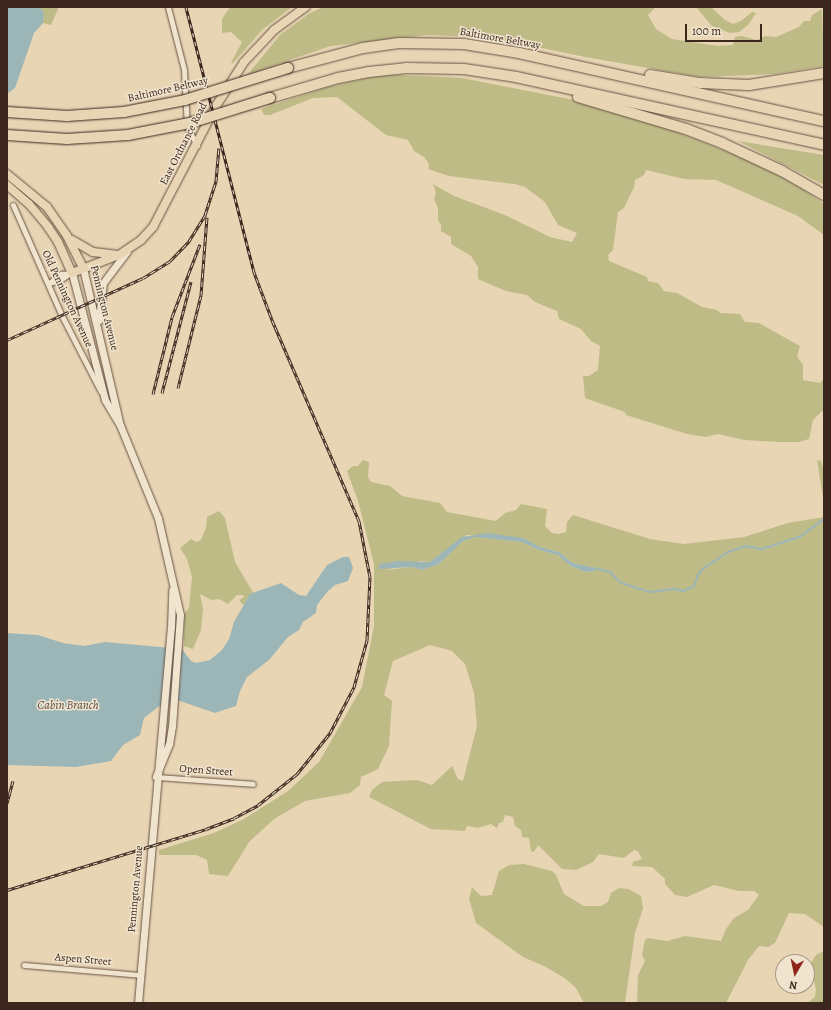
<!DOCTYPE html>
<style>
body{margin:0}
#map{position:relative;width:831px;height:1010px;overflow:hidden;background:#e8d5b4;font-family:Alegreya,serif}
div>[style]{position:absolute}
.green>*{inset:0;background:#bebb87}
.water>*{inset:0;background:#9cb6b8}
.stream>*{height:1.5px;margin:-0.75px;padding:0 0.75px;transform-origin:0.75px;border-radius:0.75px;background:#9cb6b8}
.roads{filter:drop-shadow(0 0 1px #675244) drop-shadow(0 0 1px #675244)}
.street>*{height:5px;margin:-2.5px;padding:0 2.5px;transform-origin:2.5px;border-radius:2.5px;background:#f0e4ce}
.secondary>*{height:7px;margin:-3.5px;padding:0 3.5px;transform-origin:3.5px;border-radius:3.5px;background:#f0e4ce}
.primary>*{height:8px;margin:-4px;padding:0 4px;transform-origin:4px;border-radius:4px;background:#e8d5b4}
.highway>*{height:10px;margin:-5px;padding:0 5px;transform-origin:5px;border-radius:5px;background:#e8d5b4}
.rail>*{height:3px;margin-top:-1.5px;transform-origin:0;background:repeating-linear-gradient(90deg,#f0e4ce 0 4.5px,#3c271e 0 9px);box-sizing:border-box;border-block:1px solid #3c271e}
.bridges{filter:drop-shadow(0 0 1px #3c271e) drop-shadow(0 0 1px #3c271e)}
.highway-bridge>*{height:10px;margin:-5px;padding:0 5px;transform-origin:5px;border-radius:5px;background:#e8d5b4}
span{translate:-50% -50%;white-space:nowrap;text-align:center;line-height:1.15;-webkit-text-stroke:3px #f0e4ce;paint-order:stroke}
.street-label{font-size:11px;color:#3c271e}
.water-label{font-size:12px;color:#544b44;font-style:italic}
.frame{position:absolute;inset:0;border:8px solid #3c271e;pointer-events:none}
.north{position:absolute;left:775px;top:954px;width:40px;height:40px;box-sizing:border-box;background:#f0e4ce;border:1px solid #a89888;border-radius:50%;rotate:189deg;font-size:11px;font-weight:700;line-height:16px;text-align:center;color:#3c271e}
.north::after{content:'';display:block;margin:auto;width:14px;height:18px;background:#8f2418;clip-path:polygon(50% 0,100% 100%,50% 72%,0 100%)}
.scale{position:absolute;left:685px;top:24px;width:77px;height:18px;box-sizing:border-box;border:2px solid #3c271e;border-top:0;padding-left:5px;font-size:12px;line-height:14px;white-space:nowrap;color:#3c271e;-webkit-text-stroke:3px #f0e4ce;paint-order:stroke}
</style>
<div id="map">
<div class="green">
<i style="clip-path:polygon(9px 7px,59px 7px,51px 25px,43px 23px,44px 16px)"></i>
<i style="clip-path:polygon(230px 7px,292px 7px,263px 29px,233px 63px,231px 63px,242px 42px,231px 32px,222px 33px,222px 19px)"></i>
<i style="clip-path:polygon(323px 7px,656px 7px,648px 15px,656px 29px,672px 39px,718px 46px,733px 45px,735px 37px,742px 36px,757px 40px,765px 36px,776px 37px,799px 27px,804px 21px,810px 21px,812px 15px,822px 9px,824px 66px,775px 74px,700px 77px,585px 57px,518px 43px,483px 37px,427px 35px,331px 46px,248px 74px,280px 35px,310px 13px)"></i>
<i style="clip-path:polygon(696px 7px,711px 7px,725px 20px,733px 24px,741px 21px,752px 12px,756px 13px,748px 25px,739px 32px,730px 33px,712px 26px)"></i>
<i style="clip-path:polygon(384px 74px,462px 78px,579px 101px,669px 129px,751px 161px,798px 186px,824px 204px,824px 235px,798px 216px,716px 180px,684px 179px,646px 170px,644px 175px,635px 180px,634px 187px,624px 208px,618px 212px,613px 250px,608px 255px,609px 261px,647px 277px,648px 281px,658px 283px,664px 291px,677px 293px,702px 307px,717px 310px,720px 313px,740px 314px,745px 322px,759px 323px,800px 346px,797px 356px,803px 365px,803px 380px,820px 383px,824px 379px,824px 409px,813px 420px,809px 439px,799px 442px,778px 442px,744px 440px,718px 434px,706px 437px,687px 434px,626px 415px,625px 412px,585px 398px,583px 376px,589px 376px,598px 370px,600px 346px,591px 341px,581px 329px,559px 319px,557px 311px,535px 302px,527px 295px,506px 291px,478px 279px,478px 267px,471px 256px,451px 244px,451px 237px,441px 231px,441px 224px,438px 221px,438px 208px,434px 199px,436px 193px,433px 184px,454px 196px,505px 215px,550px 237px,572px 242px,577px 233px,558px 225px,545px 202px,525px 187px,515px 184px,449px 176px,428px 169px,429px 164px,424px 157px,414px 151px,408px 140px,386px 135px,337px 97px,313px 98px,270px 115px,264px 115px,261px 109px,328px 87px)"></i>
<i style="clip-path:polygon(738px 141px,824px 155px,824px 185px,783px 164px)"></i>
<i style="clip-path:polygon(evenodd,363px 460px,369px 462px,368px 477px,371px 482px,390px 486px,402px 496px,440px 503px,447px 512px,496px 521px,505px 513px,516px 510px,521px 504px,547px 509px,545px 526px,552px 533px,558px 534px,566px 532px,567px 522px,573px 515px,650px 539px,684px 544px,744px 537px,788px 523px,824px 517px,824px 927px,805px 914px,789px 913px,775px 943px,768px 947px,759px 946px,748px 960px,726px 1003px,637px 1003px,638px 975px,645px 961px,642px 955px,645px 940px,648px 938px,667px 941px,685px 936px,721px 941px,726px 929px,734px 918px,748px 910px,759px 895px,754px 891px,739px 891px,714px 885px,687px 897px,675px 895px,665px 884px,665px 879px,652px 867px,632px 866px,633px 862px,642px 859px,638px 851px,634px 850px,624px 858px,599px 854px,593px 862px,576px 870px,562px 869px,538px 845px,534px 852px,531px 851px,529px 838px,522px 837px,521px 830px,515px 826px,513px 817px,505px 815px,503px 822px,499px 823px,497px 828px,491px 824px,478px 828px,467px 826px,465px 831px,431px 829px,369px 797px,372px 790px,382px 782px,417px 780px,432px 785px,452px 766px,458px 779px,463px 781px,477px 726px,474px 693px,465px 664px,452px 651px,430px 645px,393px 661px,384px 695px,392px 701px,389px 746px,378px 769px,361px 777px,360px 785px,350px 793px,305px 801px,274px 819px,249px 842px,228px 876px,209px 874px,207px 860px,196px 855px,159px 855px,159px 850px,214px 833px,244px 819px,288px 791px,319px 762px,362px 687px,374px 626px,374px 564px,358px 501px,347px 471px,353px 466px,358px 466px,363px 460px,467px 535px,523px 538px,540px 547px,559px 552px,572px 563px,595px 568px,595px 571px,585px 572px,569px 565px,558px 555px,539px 550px,522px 542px,475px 537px,463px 541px,439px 564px,422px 570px,412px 567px,386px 570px,420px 561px,430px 562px,467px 535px)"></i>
<i style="clip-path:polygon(817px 460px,821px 461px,824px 470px,824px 504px)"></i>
<i style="clip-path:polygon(219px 511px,225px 518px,235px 562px,254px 594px,243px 605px,239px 600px,244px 597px,243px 595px,237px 595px,228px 604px,219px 599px,211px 600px,200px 594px,203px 609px,201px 630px,193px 649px,184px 646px,184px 614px,189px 608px,192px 577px,187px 559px,180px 548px,191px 539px,197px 542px,201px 540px,206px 528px,207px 517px)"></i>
<i style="clip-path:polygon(524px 864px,552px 871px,556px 875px,564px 894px,584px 906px,601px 906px,608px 902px,611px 893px,619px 888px,628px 889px,641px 896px,643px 908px,635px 933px,625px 1003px,584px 1003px,576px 988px,566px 979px,546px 967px,523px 957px,476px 923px,469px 899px,472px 887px,481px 896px,492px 895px,499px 871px,509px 865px)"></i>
<i style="clip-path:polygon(824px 951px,824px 1003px,807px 1003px,815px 997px,816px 989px,810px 965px,816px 955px)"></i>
</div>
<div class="water">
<i style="clip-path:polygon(7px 7px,38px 7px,43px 10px,44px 16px,43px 23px,34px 33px,15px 88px,7px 94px)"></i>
<i style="clip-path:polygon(488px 533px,523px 538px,540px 547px,559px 552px,572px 563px,595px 568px,595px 571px,585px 572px,569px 565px,558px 555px,539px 550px,522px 542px,475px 537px,463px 541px,439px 564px,422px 570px,412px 567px,378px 569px,380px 564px,398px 561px,430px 562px,462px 537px)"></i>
<i style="clip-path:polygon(343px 557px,349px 557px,353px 568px,348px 581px,335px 585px,328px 591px,317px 605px,316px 613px,303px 622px,299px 630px,288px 637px,269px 660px,247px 677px,240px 691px,236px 706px,215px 713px,180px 701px,172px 701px,158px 707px,144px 718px,140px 735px,123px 745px,111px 761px,76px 767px,7px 765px,7px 633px,38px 635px,63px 643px,84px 646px,105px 642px,182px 649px,191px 661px,196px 663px,210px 660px,222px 650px,229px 639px,234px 622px,250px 594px,281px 583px,299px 595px,306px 596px,327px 565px)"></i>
</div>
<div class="stream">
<i style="left:595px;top:568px;width:16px;rotate:15deg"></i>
<i style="left:610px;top:572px;width:16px;rotate:43deg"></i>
<i style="left:622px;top:583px;width:29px;rotate:18deg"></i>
<i style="left:650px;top:592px;width:24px;rotate:-7deg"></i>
<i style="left:674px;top:589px;width:10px;rotate:11deg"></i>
<i style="left:684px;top:591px;width:11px;rotate:-27deg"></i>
<i style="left:694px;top:586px;width:12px;rotate:-70deg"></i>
<i style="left:698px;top:575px;width:8px;rotate:-50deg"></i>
<i style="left:703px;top:569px;width:30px;rotate:-34deg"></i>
<i style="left:728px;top:552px;width:19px;rotate:-18deg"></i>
<i style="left:746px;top:546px;width:16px;rotate:11deg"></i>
<i style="left:762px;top:549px;width:40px;rotate:-18deg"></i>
<i style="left:800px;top:537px;width:30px;rotate:-37deg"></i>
</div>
<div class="roads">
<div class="street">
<i style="left:168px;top:7px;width:65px;rotate:75.7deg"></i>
<i style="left:184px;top:70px;width:57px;rotate:87deg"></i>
<i style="left:187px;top:127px;width:21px;rotate:61deg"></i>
<i style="left:13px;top:205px;width:121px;rotate:66.2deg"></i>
<i style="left:62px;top:316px;width:85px;rotate:62.8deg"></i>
<i style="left:49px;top:283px;width:15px;rotate:-37deg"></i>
<i style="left:61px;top:274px;width:11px;rotate:-5deg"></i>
<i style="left:49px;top:283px;width:11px;rotate:-15deg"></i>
<i style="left:60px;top:280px;width:12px;rotate:-35deg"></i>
<i style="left:156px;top:777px;width:97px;rotate:4.1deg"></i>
<i style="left:24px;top:965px;width:116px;rotate:4.9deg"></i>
</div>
<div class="secondary">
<i style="left:83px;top:268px;width:157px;rotate:76.8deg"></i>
<i style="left:72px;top:273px;width:131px;rotate:75.4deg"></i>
<i style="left:105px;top:400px;width:29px;rotate:59deg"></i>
<i style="left:120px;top:425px;width:100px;rotate:67.8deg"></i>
<i style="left:158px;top:518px;width:99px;rotate:77.2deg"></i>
<i style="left:180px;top:615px;width:111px;rotate:94.1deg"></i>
<i style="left:172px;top:726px;width:18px;rotate:99deg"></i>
<i style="left:169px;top:744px;width:35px;rotate:112deg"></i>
<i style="left:99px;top:320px;width:37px;rotate:-84deg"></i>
<i style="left:103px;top:283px;width:40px;rotate:-53deg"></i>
<i style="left:138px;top:1003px;width:376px;rotate:-85deg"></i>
<i style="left:171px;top:628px;width:38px;rotate:-88deg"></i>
</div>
<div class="primary">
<i style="left:7px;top:174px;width:52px;rotate:39.5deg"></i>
<i style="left:47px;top:207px;width:35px;rotate:55deg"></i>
<i style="left:67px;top:236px;width:36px;rotate:63deg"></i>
<i style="left:7px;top:185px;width:29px;rotate:41deg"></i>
<i style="left:29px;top:204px;width:30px;rotate:50deg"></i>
<i style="left:48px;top:227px;width:18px;rotate:56deg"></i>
<i style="left:58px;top:242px;width:34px;rotate:66deg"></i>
<i style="left:72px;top:273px;width:50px;rotate:-21deg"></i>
<i style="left:119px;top:255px;width:27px;rotate:-34deg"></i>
<i style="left:141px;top:240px;width:18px;rotate:-47deg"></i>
<i style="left:153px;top:227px;width:136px;rotate:-62.5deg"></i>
<i style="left:216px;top:106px;width:52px;rotate:-57.5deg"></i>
<i style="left:244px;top:62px;width:44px;rotate:-46.8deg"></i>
<i style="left:274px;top:30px;width:39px;rotate:-36deg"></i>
<i style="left:72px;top:240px;width:24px;rotate:30deg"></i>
<i style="left:93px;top:252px;width:25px;rotate:7deg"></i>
</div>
<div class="highway">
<i style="left:288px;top:68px;width:78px;rotate:-14.9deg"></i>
<i style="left:363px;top:48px;width:36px;rotate:-8deg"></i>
<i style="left:399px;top:43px;width:65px;rotate:0.9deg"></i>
<i style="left:464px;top:44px;width:56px;rotate:9.3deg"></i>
<i style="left:519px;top:53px;width:312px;rotate:12.6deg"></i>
<i style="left:650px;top:75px;width:51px;rotate:9.1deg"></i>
<i style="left:700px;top:83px;width:49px;rotate:2.3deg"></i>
<i style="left:749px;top:85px;width:76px;rotate:-9.1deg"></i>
<i style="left:578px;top:97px;width:113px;rotate:16.5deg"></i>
<i style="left:686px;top:129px;width:39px;rotate:21deg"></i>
<i style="left:722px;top:143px;width:66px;rotate:25deg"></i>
<i style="left:782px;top:171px;width:48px;rotate:29.7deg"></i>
<i style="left:270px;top:98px;width:71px;rotate:-16.4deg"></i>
<i style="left:338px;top:78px;width:32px;rotate:-11deg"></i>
<i style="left:369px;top:72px;width:37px;rotate:-6deg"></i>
<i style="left:406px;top:68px;width:58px;rotate:1deg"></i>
<i style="left:464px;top:69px;width:53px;rotate:8.7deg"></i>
<i style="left:516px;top:77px;width:315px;rotate:12.4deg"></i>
</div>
</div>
<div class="rail">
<i style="left:7px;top:340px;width:149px;rotate:-24.5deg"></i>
<i style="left:143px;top:278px;width:32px;rotate:-32deg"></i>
<i style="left:170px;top:261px;width:28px;rotate:-46deg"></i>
<i style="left:189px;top:241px;width:31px;rotate:-58deg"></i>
<i style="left:205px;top:215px;width:36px;rotate:-72deg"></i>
<i style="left:216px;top:181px;width:33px;rotate:-85deg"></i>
<i style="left:178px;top:388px;width:96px;rotate:-76.1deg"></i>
<i style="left:201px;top:295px;width:78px;rotate:-85.6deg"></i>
<i style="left:162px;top:393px;width:115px;rotate:-75.4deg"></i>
<i style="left:153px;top:394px;width:79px;rotate:-76.1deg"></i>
<i style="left:172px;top:317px;width:78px;rotate:-69deg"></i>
<i style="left:7px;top:803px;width:23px;rotate:-75deg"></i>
<i style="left:7px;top:890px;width:208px;rotate:-17deg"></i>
<i style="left:206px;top:829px;width:30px;rotate:-21deg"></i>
<i style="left:234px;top:818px;width:27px;rotate:-28deg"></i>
<i style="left:258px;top:805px;width:50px;rotate:-38.5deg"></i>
<i style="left:297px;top:774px;width:53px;rotate:-51.2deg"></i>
<i style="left:330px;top:733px;width:52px;rotate:-62.4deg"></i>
<i style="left:354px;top:687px;width:49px;rotate:-74.5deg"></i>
<i style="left:367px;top:640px;width:63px;rotate:-87.3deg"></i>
<i style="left:370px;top:577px;width:57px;rotate:-101.1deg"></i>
<i style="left:359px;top:521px;width:214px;rotate:-113.4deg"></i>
<i style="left:274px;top:325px;width:57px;rotate:-110.7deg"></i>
<i style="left:254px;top:272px;width:274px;rotate:-104.4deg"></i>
</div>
<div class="bridges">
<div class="highway-bridge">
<i style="left:7px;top:112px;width:60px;rotate:3.8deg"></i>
<i style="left:67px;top:116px;width:57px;rotate:-4deg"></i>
<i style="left:124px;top:112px;width:62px;rotate:-11.1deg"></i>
<i style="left:185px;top:100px;width:108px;rotate:-17.3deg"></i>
<i style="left:7px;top:135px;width:60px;rotate:3.8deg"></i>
<i style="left:67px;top:139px;width:61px;rotate:-3.8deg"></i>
<i style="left:128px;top:135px;width:63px;rotate:-11deg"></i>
<i style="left:190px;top:123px;width:84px;rotate:-17.4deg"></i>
</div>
</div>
<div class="street-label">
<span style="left:500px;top:39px;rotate:10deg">Baltimore Beltway</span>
<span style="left:168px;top:90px;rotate:-13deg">Baltimore Beltway</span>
<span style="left:184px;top:144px;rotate:-63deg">East Ordnance Road</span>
<span style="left:67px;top:299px;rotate:65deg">Old Pennington Avenue</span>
<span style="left:104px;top:308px;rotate:76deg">Pennington Avenue</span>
<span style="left:206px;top:771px;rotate:4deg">Open Street</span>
<span style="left:136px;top:889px;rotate:-85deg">Pennington Avenue</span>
<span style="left:83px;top:960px;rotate:5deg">Aspen Street</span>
</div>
<div class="water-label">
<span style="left:68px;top:706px">Cabin Branch</span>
</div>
<div class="frame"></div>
<div class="north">N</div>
<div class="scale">100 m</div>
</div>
